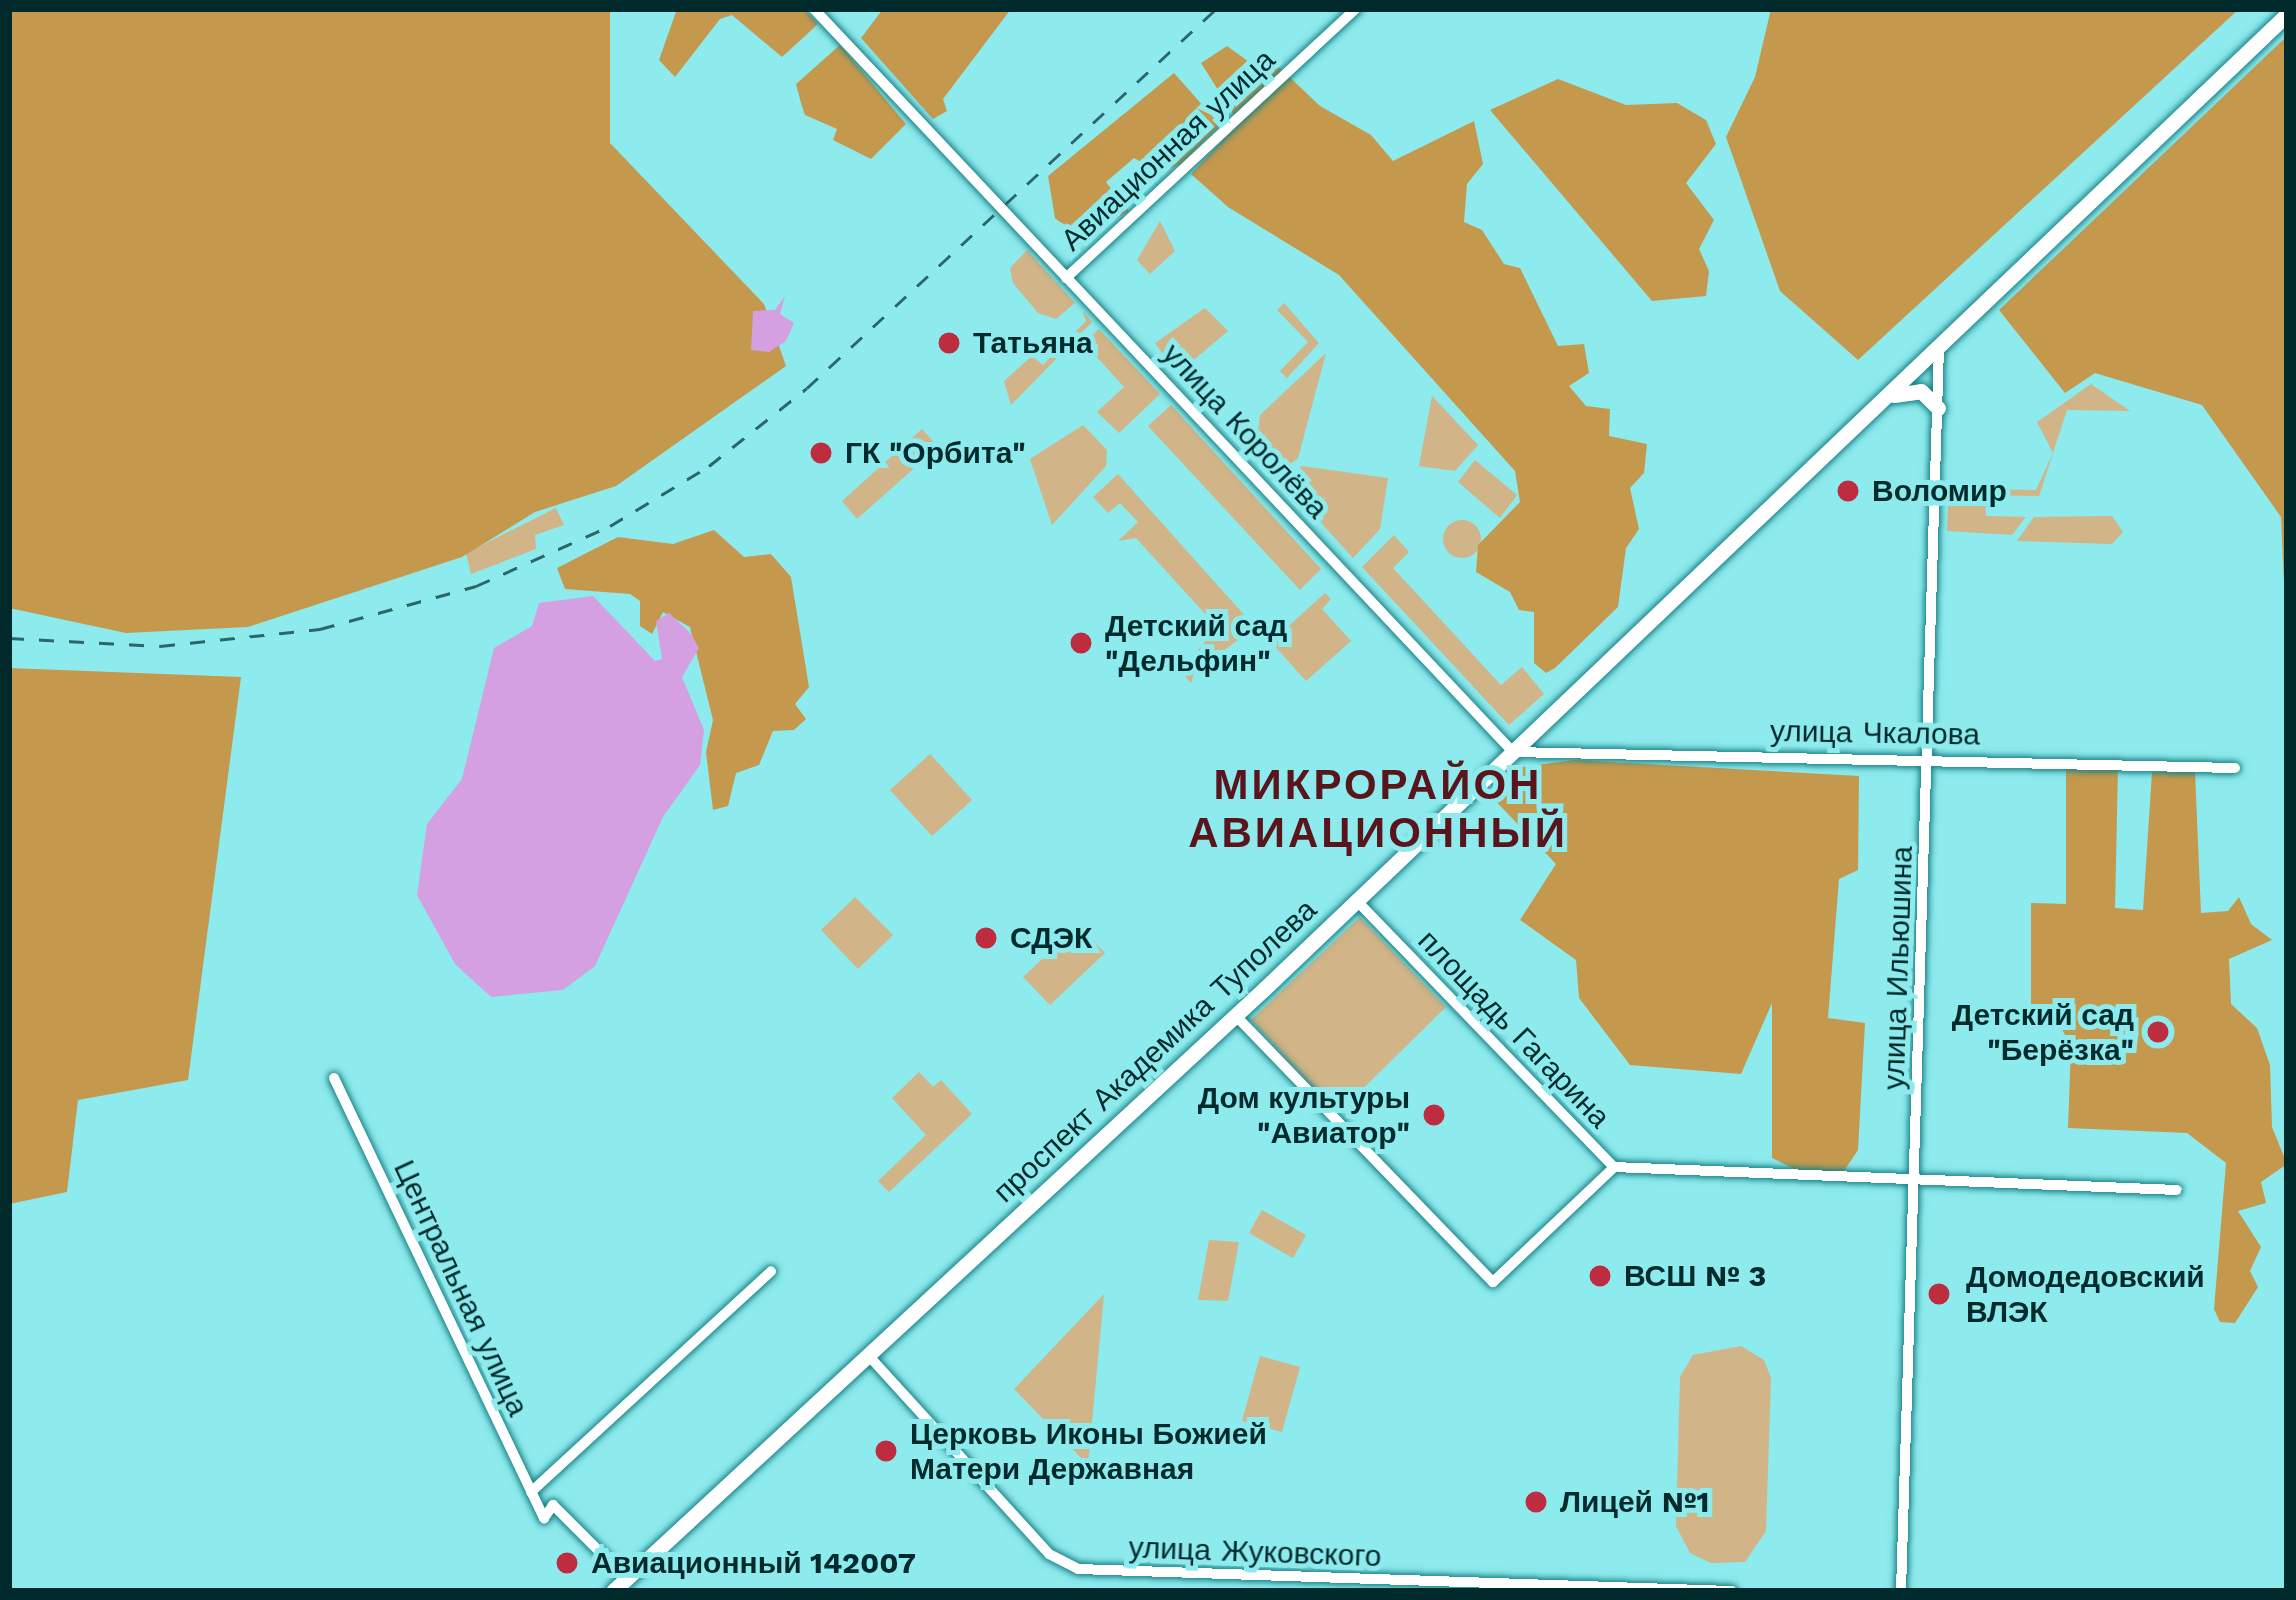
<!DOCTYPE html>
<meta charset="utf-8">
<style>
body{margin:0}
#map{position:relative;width:2296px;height:1600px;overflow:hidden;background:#8deaed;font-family:"Work Sans",sans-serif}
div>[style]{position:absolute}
.green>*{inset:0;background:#d1b487}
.round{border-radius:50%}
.forest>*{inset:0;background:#c5994d}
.water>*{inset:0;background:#d4a0e2}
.roads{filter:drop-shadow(0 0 3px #178185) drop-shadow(0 0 3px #178185)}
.street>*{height:10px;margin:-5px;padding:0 5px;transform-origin:5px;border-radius:5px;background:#fff}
.secondary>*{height:15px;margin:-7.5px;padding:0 7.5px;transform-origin:7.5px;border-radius:7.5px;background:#fff}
.rail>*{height:3px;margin-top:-1.5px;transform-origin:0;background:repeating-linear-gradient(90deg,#2c6667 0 15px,transparent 0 30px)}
.dots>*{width:33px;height:33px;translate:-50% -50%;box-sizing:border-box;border:6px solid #8deaed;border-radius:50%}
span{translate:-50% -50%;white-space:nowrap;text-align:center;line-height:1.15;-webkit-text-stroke:10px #8deaed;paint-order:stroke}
.street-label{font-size:30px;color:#002a2b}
.poi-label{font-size:30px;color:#002a2b;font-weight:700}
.left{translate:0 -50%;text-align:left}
.right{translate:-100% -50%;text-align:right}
.district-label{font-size:42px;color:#5a151c;font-weight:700;letter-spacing:3px}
.frame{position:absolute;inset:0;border:12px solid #002a2b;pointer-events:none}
</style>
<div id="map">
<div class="green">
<i style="clip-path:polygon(1160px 221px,1175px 251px,1150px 274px,1137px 260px)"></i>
<i style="clip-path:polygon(1027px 250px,1075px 303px,1056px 319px,1038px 313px,1013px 283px,1010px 268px)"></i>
<i style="clip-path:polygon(1284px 303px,1319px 343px,1287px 378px,1280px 371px,1308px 342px,1277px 310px)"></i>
<i style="clip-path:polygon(1205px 308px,1228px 331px,1177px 374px,1155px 343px)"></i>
<i style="clip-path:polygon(1083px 311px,1092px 322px,1011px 405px,1004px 381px,1032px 356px,1043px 365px,1086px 321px)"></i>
<i style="clip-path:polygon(1099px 329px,1160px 394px,1119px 433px,1097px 412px,1124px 387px,1084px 343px)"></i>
<i style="clip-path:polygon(1326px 353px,1298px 458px,1278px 473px,1256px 447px,1260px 415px)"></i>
<i style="clip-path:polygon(2091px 384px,2130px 411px,2067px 410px,2039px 496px,1987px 495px,1986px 516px,2026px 517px,2012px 535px,1947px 531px,1949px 488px,2036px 490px,2053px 453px,2037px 422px)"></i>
<i style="clip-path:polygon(1432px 396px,1478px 445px,1455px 471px,1419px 466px)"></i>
<i style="clip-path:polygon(1171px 405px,1321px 569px,1300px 590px,1148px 426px)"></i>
<i style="clip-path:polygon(1083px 425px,1107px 450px,1106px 466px,1052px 525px,1030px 459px)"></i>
<i style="clip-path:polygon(922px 429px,938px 447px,857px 519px,842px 501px)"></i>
<i style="clip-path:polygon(1475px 460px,1517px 495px,1500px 518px,1458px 482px)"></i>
<i style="clip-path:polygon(1301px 466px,1388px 478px,1380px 529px,1353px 558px,1285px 483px)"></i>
<i style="clip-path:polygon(1118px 474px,1255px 627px,1194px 673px,1191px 683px,1179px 670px,1218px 628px,1136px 538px,1118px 541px,1138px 522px,1120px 503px,1108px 513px,1093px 497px)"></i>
<i style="clip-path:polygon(556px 508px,564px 525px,535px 535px,536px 549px,471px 574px,466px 553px)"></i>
<i style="clip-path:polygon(2112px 516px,2123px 532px,2112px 544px,2017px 541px,2034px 517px)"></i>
<i class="round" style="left:1443px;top:520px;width:38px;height:38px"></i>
<i style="clip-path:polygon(1394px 535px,1409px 552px,1393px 568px,1501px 685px,1522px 667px,1544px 694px,1509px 725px,1362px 567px)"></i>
<i style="clip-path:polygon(1325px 593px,1331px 599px,1322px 609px,1351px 641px,1306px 681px,1271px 642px)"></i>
<i style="clip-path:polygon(930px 754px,972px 800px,932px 836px,890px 790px)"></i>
<i style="clip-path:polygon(855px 897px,893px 935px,858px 969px,821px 930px)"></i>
<i style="clip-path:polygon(1360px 917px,1446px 1007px,1337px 1114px,1251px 1020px)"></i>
<i style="clip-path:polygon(1079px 925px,1105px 953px,1050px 1005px,1023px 977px)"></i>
<i style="clip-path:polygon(919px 1072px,933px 1087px,941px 1080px,972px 1114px,889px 1192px,878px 1181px,926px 1135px,892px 1098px)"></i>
<i style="clip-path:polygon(1262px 1210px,1306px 1235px,1293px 1258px,1249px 1233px)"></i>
<i style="clip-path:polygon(1209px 1240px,1239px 1242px,1228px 1301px,1198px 1300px)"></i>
<i style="clip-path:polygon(1104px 1294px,1088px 1465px,1014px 1389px)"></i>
<i style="clip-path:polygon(1741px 1346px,1764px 1360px,1771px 1378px,1766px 1531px,1745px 1562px,1711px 1563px,1690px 1553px,1676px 1526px,1680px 1377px,1693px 1355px)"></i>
<i style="clip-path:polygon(1260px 1356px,1300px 1367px,1282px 1432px,1242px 1421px)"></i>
</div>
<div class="forest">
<i style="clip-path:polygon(9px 9px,610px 9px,610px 143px,764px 304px,786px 366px,616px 486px,535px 512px,462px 557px,248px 627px,126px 633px,9px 608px)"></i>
<i style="clip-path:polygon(677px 9px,804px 9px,818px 24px,782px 57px,732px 15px,720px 19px,675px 77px,659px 60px)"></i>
<i style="clip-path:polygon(883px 9px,1011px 9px,943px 99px,947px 111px,933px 119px,861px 38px)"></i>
<i style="clip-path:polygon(1771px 9px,2239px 9px,1858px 360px,1780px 291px,1726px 137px,1755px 77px)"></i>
<i style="clip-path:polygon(2287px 36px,2287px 649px,2281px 517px,2202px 405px,2095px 373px,2065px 393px,1999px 310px)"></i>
<i style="clip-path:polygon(840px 45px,906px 124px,871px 159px,833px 140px,837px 129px,805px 115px,801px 103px,796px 84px)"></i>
<i style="clip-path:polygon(1227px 46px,1263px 72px,1279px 67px,1320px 106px,1371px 135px,1393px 161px,1474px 121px,1483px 164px,1467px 184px,1464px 222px,1482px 230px,1504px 264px,1520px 268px,1558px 346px,1584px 344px,1589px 373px,1569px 386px,1586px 406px,1610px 409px,1609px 436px,1647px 444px,1644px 473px,1630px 488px,1639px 529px,1626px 548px,1618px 607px,1555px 668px,1546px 673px,1534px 663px,1534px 612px,1519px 610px,1510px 592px,1476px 572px,1478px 545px,1520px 502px,1515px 471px,1339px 275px,1228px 207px,1191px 174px,1239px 123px,1201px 63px)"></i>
<i style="clip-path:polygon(1174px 73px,1220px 125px,1181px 164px,1159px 173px,1134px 158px,1106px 182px,1129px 211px,1080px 240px,1055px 218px,1048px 176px)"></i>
<i style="clip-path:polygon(1558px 79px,1626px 105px,1677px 103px,1706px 120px,1716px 144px,1686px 183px,1714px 220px,1699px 249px,1709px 271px,1706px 296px,1652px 301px,1490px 110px)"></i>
<i style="clip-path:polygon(714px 530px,744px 557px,771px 554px,791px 577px,809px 687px,795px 704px,806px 719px,794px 730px,773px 731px,759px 765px,736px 773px,728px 806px,713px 810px,706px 752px,713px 720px,690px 627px,663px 612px,652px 634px,640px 626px,640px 601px,630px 594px,565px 589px,557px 568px,618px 537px,673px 544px)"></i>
<i style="clip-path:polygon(9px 668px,241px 677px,188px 1080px,78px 1100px,67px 1192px,9px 1204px)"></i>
<i style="clip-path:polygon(1575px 760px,1859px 776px,1858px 870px,1839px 879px,1828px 1018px,1865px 1023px,1858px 1150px,1842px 1174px,1803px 1173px,1772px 1158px,1772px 1003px,1741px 1074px,1630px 1065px,1579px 998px,1576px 960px,1520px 920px,1556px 864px,1487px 792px,1522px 767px)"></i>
<i style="clip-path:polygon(2066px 766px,2118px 769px,2115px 908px,2143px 910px,2152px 772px,2195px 772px,2201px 913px,2228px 911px,2239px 897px,2251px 924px,2272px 940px,2229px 959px,2231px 1004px,2257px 1028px,2270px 1065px,2272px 1127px,2287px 1164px,2261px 1182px,2266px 1203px,2238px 1211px,2261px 1247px,2250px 1271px,2258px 1287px,2235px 1323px,2220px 1322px,2214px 1309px,2226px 1163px,2187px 1133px,2068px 1128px,2071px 1045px,2061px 1028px,2031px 1028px,2031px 903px,2066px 904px)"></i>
</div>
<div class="water">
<i style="clip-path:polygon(785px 296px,780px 314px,794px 323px,786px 341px,769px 352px,751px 350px,753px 311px,775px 310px)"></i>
<i style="clip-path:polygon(593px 596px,655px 661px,662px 659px,656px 621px,669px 613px,691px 634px,699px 648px,682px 677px,704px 730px,700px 765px,663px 817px,595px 966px,563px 990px,491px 997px,455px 964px,417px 895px,427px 824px,462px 779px,494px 648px,532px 626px,539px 603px)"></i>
</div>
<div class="roads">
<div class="street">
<i style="left:814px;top:9px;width:1020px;rotate:46.75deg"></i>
<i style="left:1513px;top:752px;width:722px;rotate:1.27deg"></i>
<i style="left:1066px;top:278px;width:395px;rotate:-42.9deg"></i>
<i style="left:1357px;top:901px;width:370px;rotate:46deg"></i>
<i style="left:1236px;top:1016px;width:370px;rotate:46deg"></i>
<i style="left:1493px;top:1282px;width:167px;rotate:-43.5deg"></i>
<i style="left:334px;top:1078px;width:488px;rotate:64.5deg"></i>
<i style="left:544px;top:1518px;width:16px;rotate:-55deg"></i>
<i style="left:553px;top:1505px;width:103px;rotate:45deg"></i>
<i style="left:1614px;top:1167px;width:563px;rotate:2.34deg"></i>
<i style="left:868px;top:1355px;width:269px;rotate:47.7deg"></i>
<i style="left:1049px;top:1554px;width:33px;rotate:27deg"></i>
<i style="left:1078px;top:1569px;width:654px;rotate:1.93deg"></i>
<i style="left:531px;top:1492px;width:326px;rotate:-42.6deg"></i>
<i style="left:1901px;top:1591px;width:1245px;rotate:-88.25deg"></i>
</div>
<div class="secondary">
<i style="left:1894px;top:395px;width:27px;rotate:-8deg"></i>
<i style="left:1921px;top:391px;width:24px;rotate:45deg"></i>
<i style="left:613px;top:1591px;width:887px;rotate:-42.76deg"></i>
<i style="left:1264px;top:989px;width:1413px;rotate:-43.62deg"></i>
</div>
</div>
<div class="rail">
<i style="left:9px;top:638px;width:151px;rotate:3deg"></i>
<i style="left:160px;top:646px;width:161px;rotate:-6.1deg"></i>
<i style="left:320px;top:629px;width:162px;rotate:-15.4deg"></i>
<i style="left:476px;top:586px;width:147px;rotate:-24.1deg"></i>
<i style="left:610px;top:526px;width:116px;rotate:-31.2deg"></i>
<i style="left:709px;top:466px;width:125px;rotate:-38.5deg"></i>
<i style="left:807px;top:388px;width:558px;rotate:-42.82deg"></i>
</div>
<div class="dots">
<i style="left:949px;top:343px;background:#bd2c3f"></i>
<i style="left:821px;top:453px;background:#bd2c3f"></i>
<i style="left:1848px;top:491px;background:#bd2c3f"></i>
<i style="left:1081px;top:643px;background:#bd2c3f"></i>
<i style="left:986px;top:938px;background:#bd2c3f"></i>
<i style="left:2158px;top:1032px;background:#bd2c3f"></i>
<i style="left:1434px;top:1115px;background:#bd2c3f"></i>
<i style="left:1600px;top:1276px;background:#bd2c3f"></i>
<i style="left:1939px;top:1294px;background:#bd2c3f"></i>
<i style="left:886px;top:1451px;background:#bd2c3f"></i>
<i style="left:1536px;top:1502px;background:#bd2c3f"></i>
<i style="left:567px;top:1563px;background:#bd2c3f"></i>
</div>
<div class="street-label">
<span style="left:1168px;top:150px;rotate:-43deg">Авиационная улица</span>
<span style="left:1245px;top:431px;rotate:47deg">улица Королёва</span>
<span style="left:1875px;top:733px;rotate:1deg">улица Чкалова</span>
<span style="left:1898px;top:968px;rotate:-88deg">улица Ильюшина</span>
<span style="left:1514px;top:1029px;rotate:46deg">площадь Гагарина</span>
<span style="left:1155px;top:1051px;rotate:-43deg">проспект Академика Туполева</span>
<span style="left:461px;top:1288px;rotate:65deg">Центральная улица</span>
<span style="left:1255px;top:1552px;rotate:2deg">улица Жуковского</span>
</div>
<div class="poi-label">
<span class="left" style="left:973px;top:343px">Татьяна</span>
<span class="left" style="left:845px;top:453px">ГК "Орбита"</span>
<span class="left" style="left:1872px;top:491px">Воломир</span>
<span class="left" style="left:1105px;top:643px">Детский сад<br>"Дельфин"</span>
<span class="left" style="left:1010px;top:938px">СДЭК</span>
<span class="right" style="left:2134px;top:1032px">Детский сад<br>"Берёзка"</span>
<span class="right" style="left:1410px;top:1115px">Дом культуры<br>"Авиатор"</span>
<span class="left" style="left:1624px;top:1276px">ВСШ № 3</span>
<span class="left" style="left:1966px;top:1294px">Домодедовский<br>ВЛЭК</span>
<span class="left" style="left:910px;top:1451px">Церковь Иконы Божией<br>Матери Державная</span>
<span class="left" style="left:1560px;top:1502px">Лицей №1</span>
<span class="left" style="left:591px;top:1563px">Авиационный 142007</span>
</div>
<div class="district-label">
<span style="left:1378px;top:809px">МИКРОРАЙОН<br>АВИАЦИОННЫЙ</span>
</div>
<div class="frame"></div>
</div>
